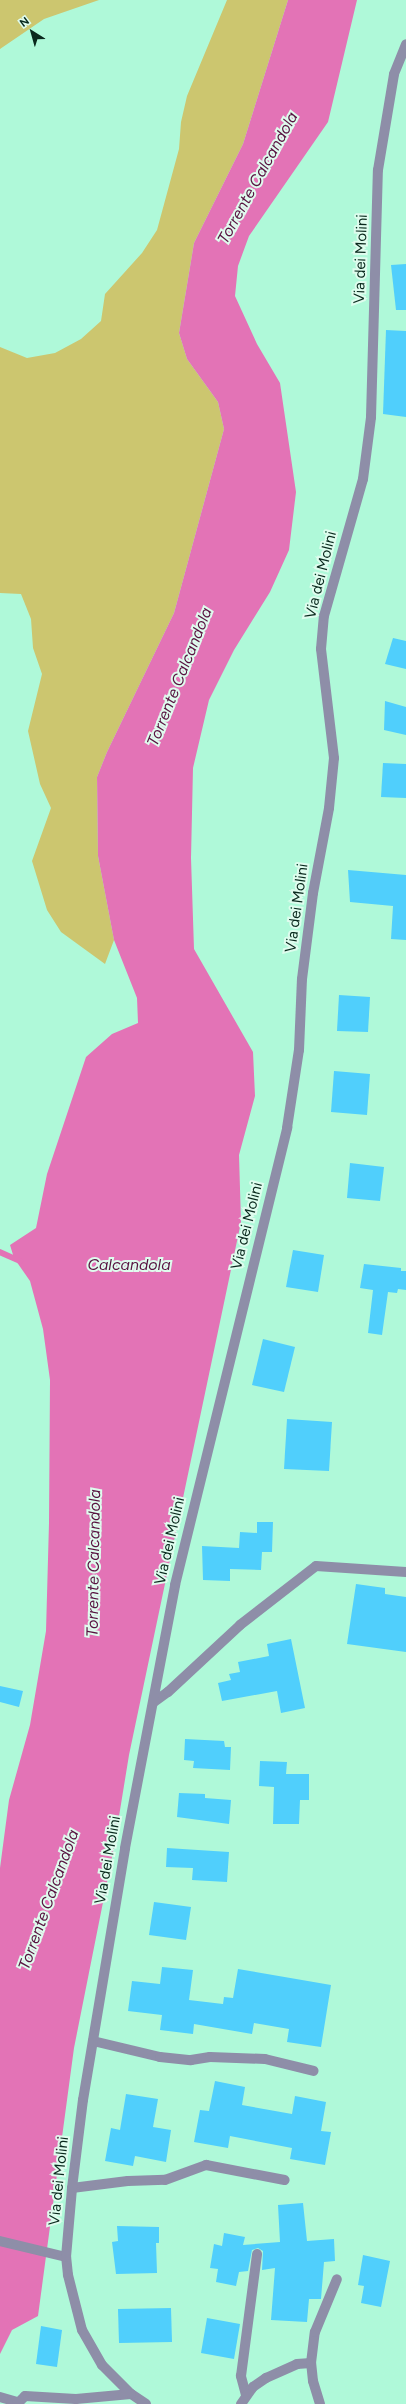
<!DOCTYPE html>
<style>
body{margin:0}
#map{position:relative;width:406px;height:2404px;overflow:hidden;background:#aff9d9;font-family:Figtree,sans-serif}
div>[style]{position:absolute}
.green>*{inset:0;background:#ccc66f}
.water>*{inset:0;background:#e373b6}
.stream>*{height:5.5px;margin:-2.75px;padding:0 2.75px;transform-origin:2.75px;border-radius:2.75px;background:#e373b6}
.building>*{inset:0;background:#50cffc}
.minor>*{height:10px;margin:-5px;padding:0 5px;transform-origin:5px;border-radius:5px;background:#8e8ea8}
.tertiary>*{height:10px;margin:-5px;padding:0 5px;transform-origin:5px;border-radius:5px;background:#8e8ea8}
span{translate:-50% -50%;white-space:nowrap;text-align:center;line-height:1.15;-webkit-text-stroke:4px #dffcee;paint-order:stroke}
.street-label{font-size:15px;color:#09291d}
.water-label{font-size:16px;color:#581240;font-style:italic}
.north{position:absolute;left:12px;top:12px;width:40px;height:40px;-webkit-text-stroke:3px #dffcee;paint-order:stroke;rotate:323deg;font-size:11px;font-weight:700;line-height:16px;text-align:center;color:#09291d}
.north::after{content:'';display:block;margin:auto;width:14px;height:18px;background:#09291d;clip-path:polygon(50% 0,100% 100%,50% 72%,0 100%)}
</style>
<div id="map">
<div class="green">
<i style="clip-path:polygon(0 0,99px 0,44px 19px,0 49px)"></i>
<i style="clip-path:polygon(227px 0,288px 0,243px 144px,194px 243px,179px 333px,187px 359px,218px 402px,224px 429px,174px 613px,107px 752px,97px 777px,98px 856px,114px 940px,105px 964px,61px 932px,47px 910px,32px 861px,51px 808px,40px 784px,28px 731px,42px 674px,33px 648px,31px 619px,21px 594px,0 593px,0 347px,27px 358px,55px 353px,81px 339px,101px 321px,105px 294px,142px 253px,157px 230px,179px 149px,181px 122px,187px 96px)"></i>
</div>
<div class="water">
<i style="clip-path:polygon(288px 0,357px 0,328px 122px,249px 236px,238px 266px,235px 296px,257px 344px,280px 383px,296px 492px,289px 550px,270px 592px,234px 650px,209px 700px,193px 768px,191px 858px,194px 949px,253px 1052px,255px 1096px,239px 1155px,241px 1222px,129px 1755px,114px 1847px,74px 2048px,38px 2316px,12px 2330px,0 2354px,0 1868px,9px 1800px,30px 1725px,46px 1631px,49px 1523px,50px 1380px,43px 1329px,30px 1281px,14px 1258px,10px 1245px,36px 1228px,47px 1174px,86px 1057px,112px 1034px,138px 1023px,137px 998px,114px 940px,98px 856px,97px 777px,107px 752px,174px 613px,224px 429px,218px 402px,187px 359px,179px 333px,194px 243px,243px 144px)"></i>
</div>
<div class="stream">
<i style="left:0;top:1252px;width:22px;rotate:24deg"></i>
</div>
<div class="building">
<i style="clip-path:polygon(406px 264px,406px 310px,396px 310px,391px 265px)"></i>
<i style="clip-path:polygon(386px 330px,406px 331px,406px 417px,383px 414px)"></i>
<i style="clip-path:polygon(393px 638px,406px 641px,406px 669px,385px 664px)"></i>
<i style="clip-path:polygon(385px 701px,406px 707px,406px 735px,384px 730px)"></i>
<i style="clip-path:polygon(383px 763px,406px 764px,406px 798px,381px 797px)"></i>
<i style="clip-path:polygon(348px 870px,406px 875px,406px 940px,391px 939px,393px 906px,350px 902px)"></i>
<i style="clip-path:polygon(339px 995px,370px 997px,368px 1032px,337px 1031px)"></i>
<i style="clip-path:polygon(334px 1071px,370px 1074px,367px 1115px,331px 1112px)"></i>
<i style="clip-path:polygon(350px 1163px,384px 1167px,380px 1201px,347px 1198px)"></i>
<i style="clip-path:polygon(293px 1250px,324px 1255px,318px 1292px,286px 1287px)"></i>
<i style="clip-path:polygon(364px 1264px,401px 1268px,401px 1271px,406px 1271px,406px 1290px,398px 1289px,397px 1293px,388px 1292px,382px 1335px,368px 1333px,373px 1290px,360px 1288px)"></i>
<i style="clip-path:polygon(263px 1339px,295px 1347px,284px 1392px,252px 1385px)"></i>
<i style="clip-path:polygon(287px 1419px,332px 1422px,329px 1471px,284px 1469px)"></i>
<i style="clip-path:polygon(257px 1522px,273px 1522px,272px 1552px,262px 1552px,261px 1570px,230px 1569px,230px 1581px,203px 1580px,202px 1546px,239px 1548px,240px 1532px,257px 1533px)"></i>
<i style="clip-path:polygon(356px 1584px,385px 1588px,385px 1594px,406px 1597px,406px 1652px,347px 1644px)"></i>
<i style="clip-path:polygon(291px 1639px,305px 1708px,281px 1713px,277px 1691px,222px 1701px,218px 1683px,231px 1680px,229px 1674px,240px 1672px,238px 1662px,269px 1656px,267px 1644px)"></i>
<i style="clip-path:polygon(0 1686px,23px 1691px,19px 1707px,0 1702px)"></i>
<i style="clip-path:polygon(185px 1739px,224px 1741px,225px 1747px,231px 1747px,230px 1770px,193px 1768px,194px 1761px,184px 1760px)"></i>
<i style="clip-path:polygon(260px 1761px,287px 1762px,286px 1774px,309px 1774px,309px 1800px,300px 1800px,299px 1824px,273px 1824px,274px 1787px,259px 1786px)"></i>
<i style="clip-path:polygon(179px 1793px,205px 1794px,205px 1798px,231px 1800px,229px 1824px,177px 1817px)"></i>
<i style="clip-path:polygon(167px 1848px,229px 1852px,227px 1882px,192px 1880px,193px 1868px,166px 1867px)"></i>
<i style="clip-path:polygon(154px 1902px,191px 1907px,186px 1940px,149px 1935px)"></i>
<i style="clip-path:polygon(162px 1967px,193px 1970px,189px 2000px,223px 2004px,224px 1997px,233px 1998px,238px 1969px,331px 1985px,321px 2047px,287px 2042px,289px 2029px,254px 2023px,252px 2034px,194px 2024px,193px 2034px,160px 2030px,162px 2015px,128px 2011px,132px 1981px,160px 1984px)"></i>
<i style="clip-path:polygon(215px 2081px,245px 2087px,242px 2105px,292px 2114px,295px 2096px,326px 2102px,321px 2131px,331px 2132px,325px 2165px,290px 2159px,292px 2148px,230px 2136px,228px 2148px,194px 2142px,200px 2110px,209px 2111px)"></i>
<i style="clip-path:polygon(126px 2094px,158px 2099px,153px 2127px,171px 2130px,166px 2162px,135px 2156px,133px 2166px,105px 2161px,111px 2128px,120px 2130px)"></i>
<i style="clip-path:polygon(303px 2203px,307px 2241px,334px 2239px,335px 2261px,324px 2262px,321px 2299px,309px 2299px,307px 2322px,271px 2320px,275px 2268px,262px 2270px,263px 2251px,258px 2248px,252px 2250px,248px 2271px,239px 2272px,236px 2286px,216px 2282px,218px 2269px,210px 2268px,214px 2244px,222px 2246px,224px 2233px,245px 2237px,243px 2245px,280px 2242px,278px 2205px)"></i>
<i style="clip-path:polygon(117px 2226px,159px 2227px,159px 2243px,156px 2243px,157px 2273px,116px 2274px,112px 2242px,118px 2241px)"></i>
<i style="clip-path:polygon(363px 2255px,390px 2261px,381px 2307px,361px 2303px,364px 2286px,358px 2285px)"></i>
<i style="clip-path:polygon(171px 2308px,172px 2342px,119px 2343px,118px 2309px)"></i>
<i style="clip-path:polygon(207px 2318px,240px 2324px,234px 2359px,201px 2353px)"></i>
<i style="clip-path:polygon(41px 2326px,62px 2330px,57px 2367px,36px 2364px)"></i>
</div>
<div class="minor">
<i style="left:154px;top:1702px;width:17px;rotate:-36deg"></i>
<i style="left:168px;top:1692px;width:98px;rotate:-42.9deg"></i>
<i style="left:240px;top:1625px;width:96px;rotate:-37.8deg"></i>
<i style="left:316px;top:1566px;width:90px;rotate:3.8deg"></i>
<i style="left:93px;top:2041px;width:69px;rotate:13.4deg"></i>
<i style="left:160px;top:2057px;width:31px;rotate:6deg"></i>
<i style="left:191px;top:2060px;width:19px;rotate:-9deg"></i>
<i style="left:210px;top:2057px;width:55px;rotate:2.1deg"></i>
<i style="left:265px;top:2059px;width:50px;rotate:13.8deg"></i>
<i style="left:72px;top:2188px;width:56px;rotate:-7.1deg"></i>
<i style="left:128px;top:2181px;width:37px;rotate:-2deg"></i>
<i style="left:165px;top:2180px;width:44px;rotate:-20.1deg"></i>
<i style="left:206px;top:2165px;width:80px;rotate:10.8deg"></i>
<i style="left:0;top:2241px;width:68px;rotate:13.6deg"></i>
<i style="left:246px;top:2395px;width:20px;rotate:-105deg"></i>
<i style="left:241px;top:2376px;width:123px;rotate:-82.5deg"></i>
<i style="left:0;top:2397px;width:18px;rotate:16deg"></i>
<i style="left:241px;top:2404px;width:21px;rotate:-55deg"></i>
<i style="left:253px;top:2387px;width:16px;rotate:-35deg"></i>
<i style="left:266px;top:2378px;width:34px;rotate:-24deg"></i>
<i style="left:297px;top:2364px;width:14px;rotate:-4deg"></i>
<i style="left:320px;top:2404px;width:24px;rotate:-107deg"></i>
<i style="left:313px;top:2381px;width:18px;rotate:-96deg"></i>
<i style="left:311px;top:2363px;width:31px;rotate:-83deg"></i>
<i style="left:315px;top:2332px;width:57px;rotate:-67.5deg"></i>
</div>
<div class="tertiary">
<i style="left:17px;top:2404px;width:11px;rotate:-45deg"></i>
<i style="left:25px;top:2396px;width:51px;rotate:3.4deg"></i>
<i style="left:76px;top:2399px;width:55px;rotate:-5.2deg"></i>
<i style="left:146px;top:2404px;width:18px;rotate:-146deg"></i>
<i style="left:131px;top:2394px;width:41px;rotate:-135deg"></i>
<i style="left:102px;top:2365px;width:40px;rotate:-119.7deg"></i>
<i style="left:82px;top:2330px;width:57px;rotate:-104.3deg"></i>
<i style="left:68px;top:2275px;width:18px;rotate:-96deg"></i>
<i style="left:66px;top:2257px;width:69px;rotate:-85deg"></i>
<i style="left:72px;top:2188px;width:89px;rotate:-82.9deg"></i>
<i style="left:83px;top:2100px;width:255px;rotate:-80.5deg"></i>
<i style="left:125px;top:1848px;width:268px;rotate:-79.2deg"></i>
<i style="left:175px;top:1585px;width:471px;rotate:-76.2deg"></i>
<i style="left:287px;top:1128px;width:79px;rotate:-81.3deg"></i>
<i style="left:299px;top:1050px;width:71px;rotate:-87.6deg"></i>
<i style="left:302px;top:979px;width:87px;rotate:-82.7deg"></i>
<i style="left:313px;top:893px;width:86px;rotate:-79.3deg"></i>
<i style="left:329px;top:808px;width:50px;rotate:-84.3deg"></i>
<i style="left:334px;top:758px;width:110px;rotate:-96.8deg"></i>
<i style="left:321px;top:649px;width:33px;rotate:-85deg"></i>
<i style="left:324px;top:616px;width:142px;rotate:-74.1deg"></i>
<i style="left:363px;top:479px;width:63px;rotate:-82.6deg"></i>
<i style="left:371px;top:417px;width:247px;rotate:-88.4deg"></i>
<i style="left:378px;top:170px;width:97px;rotate:-80.5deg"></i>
<i style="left:394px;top:74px;width:32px;rotate:-68deg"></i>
</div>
<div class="street-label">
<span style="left:361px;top:259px;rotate:-88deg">Via dei Molini</span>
<span style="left:321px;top:575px;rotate:-76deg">Via dei Molini</span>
<span style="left:297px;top:908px;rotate:-82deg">Via dei Molini</span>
<span style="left:247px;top:1226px;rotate:-76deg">Via dei Molini</span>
<span style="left:170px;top:1541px;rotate:-77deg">Via dei Molini</span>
<span style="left:108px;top:1860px;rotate:-80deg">Via dei Molini</span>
<span style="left:59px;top:2181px;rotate:-84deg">Via dei Molini</span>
</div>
<div class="water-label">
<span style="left:258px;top:178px;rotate:-61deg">Torrente Calcandola</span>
<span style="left:180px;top:677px;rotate:-68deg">Torrente Calcandola</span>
<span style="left:129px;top:1265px">Calcandola</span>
<span style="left:94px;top:1563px;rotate:-89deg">Torrente Calcandola</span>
<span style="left:49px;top:1900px;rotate:-70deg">Torrente Calcandola</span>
</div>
<div class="north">N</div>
</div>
